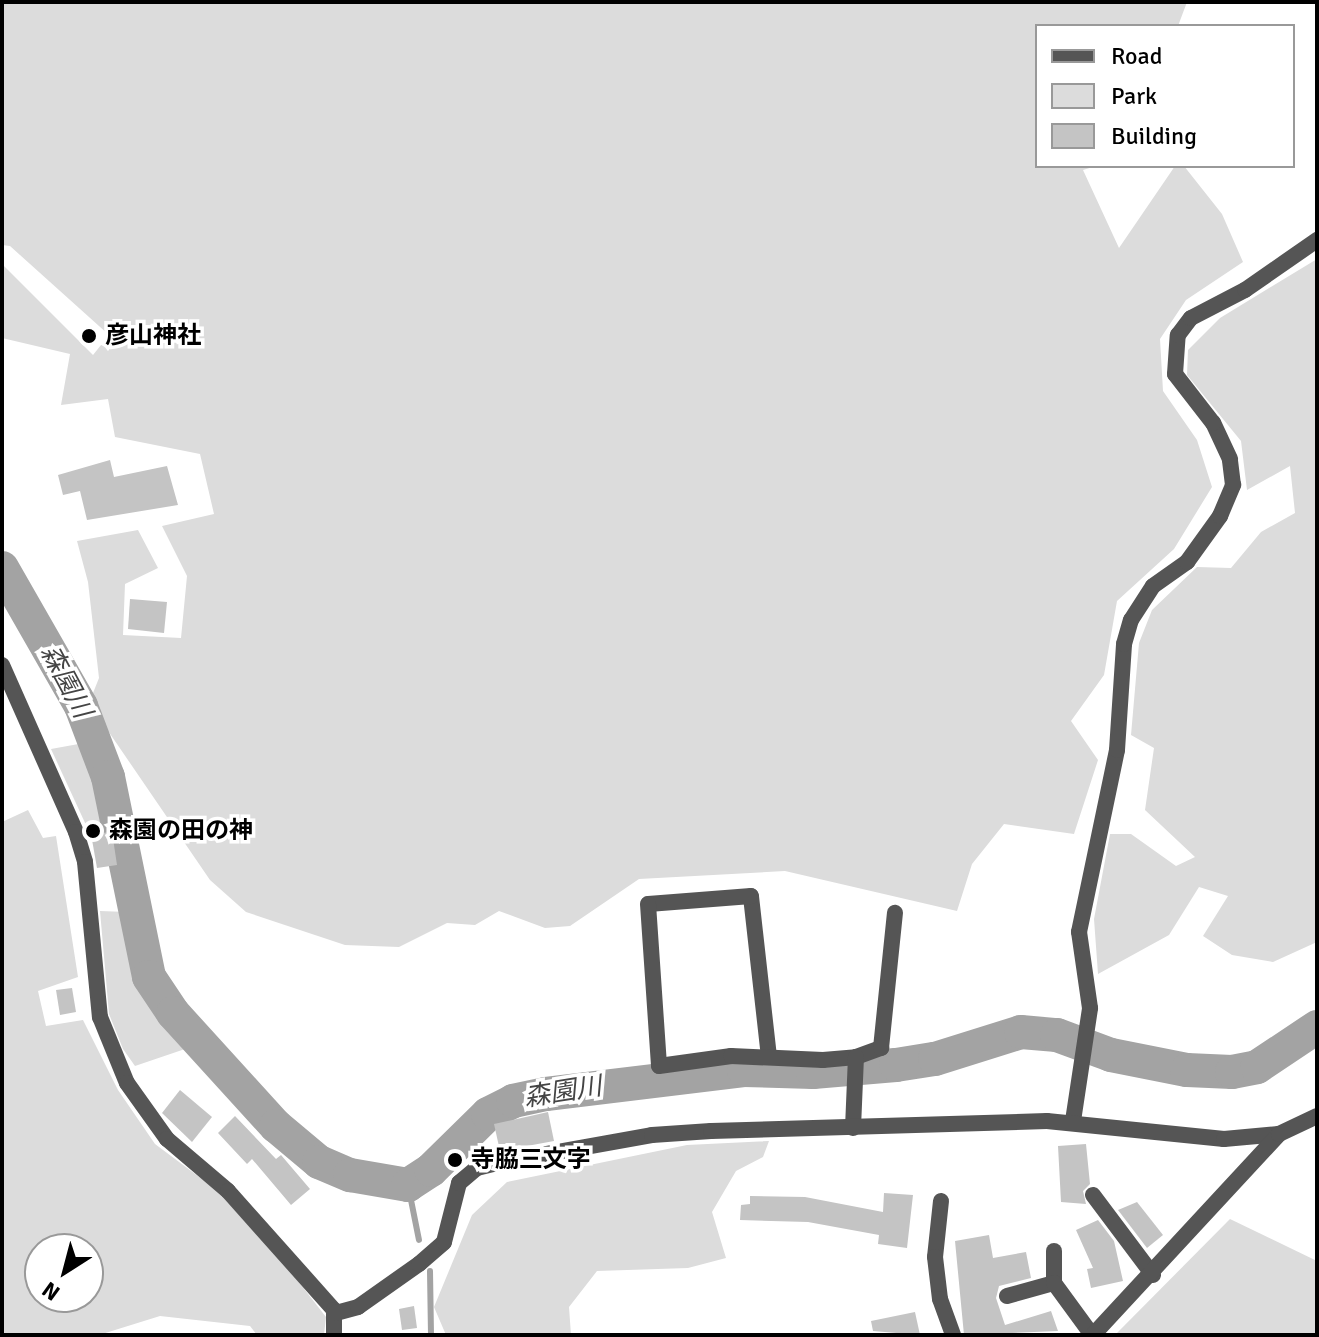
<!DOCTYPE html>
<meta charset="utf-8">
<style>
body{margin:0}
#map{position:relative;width:1319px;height:1337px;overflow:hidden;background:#fff;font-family:Signika,"Noto Sans JP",sans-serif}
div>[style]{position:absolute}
.green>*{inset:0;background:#dcdcdc}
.stream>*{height:6px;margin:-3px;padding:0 3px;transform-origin:3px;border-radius:3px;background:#a3a3a3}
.river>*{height:34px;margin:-17px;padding:0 17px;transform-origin:17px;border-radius:17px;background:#a3a3a3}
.building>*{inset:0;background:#c4c4c4}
.minor>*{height:16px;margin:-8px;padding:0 8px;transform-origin:8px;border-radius:8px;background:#555}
.tertiary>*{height:16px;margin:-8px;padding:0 8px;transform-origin:8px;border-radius:8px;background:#555}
.dots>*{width:22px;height:22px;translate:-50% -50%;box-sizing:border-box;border:4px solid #fff;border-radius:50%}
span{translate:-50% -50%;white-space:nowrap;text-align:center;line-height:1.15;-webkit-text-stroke:7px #fff;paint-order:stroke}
.poi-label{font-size:24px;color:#000;font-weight:700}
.left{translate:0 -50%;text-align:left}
.water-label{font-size:26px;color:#444;font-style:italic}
.frame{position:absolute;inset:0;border:4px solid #000;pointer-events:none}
.legend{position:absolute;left:1035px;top:24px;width:260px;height:144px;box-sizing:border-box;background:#fff;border:2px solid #999;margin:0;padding:10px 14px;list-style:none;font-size:24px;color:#000}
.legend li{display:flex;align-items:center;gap:16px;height:40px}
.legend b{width:40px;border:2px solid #999}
.north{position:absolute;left:24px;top:1233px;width:80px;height:80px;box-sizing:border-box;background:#fff;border:2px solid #999;border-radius:50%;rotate:216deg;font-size:22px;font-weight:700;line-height:32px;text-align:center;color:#000}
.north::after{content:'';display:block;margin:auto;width:28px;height:36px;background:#000;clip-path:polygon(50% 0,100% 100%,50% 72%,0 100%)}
</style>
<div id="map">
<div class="green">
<i style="clip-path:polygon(2px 2px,1187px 2px,1178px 26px,1037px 26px,1037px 166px,1096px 166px,1083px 170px,1119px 248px,1175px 166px,1184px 166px,1222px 214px,1243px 262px,1186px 300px,1160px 339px,1163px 391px,1197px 440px,1212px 487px,1174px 549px,1117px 601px,1104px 675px,1071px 721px,1098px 760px,1074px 834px,1004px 824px,972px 864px,957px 911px,785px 871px,639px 879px,570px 926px,545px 928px,499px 911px,475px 925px,447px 923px,399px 947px,345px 945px,246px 912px,210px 880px,89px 703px,99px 678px,88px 582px,77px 541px,138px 530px,158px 568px,125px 584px,123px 635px,181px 638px,187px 576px,162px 526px,214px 514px,200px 454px,115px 437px,108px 399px,61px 405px,70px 354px,2px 338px,2px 264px,93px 355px,109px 335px,10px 246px,2px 245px)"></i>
<i style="clip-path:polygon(1317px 259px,1317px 942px,1273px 962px,1232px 955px,1203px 936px,1228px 896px,1199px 887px,1169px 935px,1098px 974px,1094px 919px,1110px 834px,1131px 834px,1176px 866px,1195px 857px,1145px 810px,1154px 748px,1131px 735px,1139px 643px,1152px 610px,1197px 567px,1231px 568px,1261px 532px,1295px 513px,1290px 466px,1247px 490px,1241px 441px,1187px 375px,1188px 350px,1220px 318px)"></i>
<i style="clip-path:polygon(84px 743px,110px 821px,86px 825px,51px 749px)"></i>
<i style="clip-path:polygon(evenodd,28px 810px,43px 838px,56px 836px,78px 977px,38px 991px,46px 1026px,83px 1020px,118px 1090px,155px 1144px,242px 1209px,326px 1317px,324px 1335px,257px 1335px,250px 1326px,160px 1316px,99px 1335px,2px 1335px,2px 822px,28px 810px,40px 1249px,88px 1249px,88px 1297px,40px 1297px,40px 1249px)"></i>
<i style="clip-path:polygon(100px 911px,127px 912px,147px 994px,185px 1049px,135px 1066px,123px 1049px,109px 1014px)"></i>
<i style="clip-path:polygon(769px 1141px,763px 1157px,736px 1171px,712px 1212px,726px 1258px,688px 1268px,597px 1271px,569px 1307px,571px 1335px,446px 1335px,434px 1307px,472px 1215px,507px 1182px,687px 1145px)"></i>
<i style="clip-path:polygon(1230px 1219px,1317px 1261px,1317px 1335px,1115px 1335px)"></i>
</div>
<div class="stream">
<i style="left:408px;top:1185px;width:56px;rotate:78.7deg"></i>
<i style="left:430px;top:1271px;width:64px;rotate:89.1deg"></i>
</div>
<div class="river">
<i style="left:2px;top:568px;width:159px;rotate:60.2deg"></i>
<i style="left:81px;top:706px;width:76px;rotate:69.2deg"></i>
<i style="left:108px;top:777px;width:204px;rotate:78.4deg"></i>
<i style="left:149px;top:977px;width:43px;rotate:56.3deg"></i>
<i style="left:173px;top:1013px;width:153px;rotate:47.7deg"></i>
<i style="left:276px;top:1126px;width:56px;rotate:39.9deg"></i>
<i style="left:319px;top:1162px;width:34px;rotate:23deg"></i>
<i style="left:350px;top:1175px;width:59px;rotate:9.8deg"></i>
<i style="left:408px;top:1185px;width:27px;rotate:-33deg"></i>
<i style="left:431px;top:1170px;width:80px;rotate:-44.5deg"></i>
<i style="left:488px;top:1114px;width:28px;rotate:-27deg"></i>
<i style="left:513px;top:1101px;width:34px;rotate:-12deg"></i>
<i style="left:546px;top:1094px;width:199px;rotate:-6.9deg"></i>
<i style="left:744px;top:1070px;width:69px;rotate:1.7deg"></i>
<i style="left:813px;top:1072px;width:83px;rotate:-4.8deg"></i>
<i style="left:896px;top:1065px;width:39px;rotate:-9deg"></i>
<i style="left:935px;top:1059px;width:90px;rotate:-17.4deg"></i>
<i style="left:1021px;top:1032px;width:36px;rotate:5deg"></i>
<i style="left:1057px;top:1035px;width:58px;rotate:20.3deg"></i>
<i style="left:1111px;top:1055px;width:77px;rotate:11.2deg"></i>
<i style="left:1187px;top:1070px;width:45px;rotate:2.5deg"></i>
<i style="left:1232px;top:1072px;width:25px;rotate:-11deg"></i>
<i style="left:1257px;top:1067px;width:72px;rotate:-33.7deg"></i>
</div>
<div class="building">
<i style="clip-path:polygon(110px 460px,114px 477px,167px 466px,178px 505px,87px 520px,80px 491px,63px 495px,58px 475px)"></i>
<i style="clip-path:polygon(130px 599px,167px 602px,164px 633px,128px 629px)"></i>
<i style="clip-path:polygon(112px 832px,117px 865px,97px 868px,91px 834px)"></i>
<i style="clip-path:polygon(72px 988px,76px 1012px,60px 1015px,56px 990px)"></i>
<i style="clip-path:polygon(180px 1090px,212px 1117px,192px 1142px,162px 1113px)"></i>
<i style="clip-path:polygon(548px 1112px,554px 1141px,500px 1151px,494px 1124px)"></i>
<i style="clip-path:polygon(235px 1116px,276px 1159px,281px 1155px,310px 1189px,291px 1205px,252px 1159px,247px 1164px,218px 1133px)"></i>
<i style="clip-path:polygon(1086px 1144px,1090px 1184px,1083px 1191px,1086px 1204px,1061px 1202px,1058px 1146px)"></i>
<i style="clip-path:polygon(884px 1193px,913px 1195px,907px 1248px,878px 1244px,879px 1235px,808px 1222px,740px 1220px,741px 1205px,750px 1204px,750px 1196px,805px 1197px,883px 1212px)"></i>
<i style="clip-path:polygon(1137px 1202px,1163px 1235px,1147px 1248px,1118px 1210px)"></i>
<i style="clip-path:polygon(1098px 1220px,1114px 1241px,1123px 1281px,1091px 1288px,1087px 1269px,1093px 1268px,1076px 1230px)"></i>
<i style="clip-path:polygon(989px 1235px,993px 1258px,1026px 1252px,1031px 1278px,999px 1286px,996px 1298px,1005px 1325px,1051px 1311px,1058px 1331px,964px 1335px,955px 1241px)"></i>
<i style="clip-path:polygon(414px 1306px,417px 1328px,402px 1330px,399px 1309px)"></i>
<i style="clip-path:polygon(915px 1312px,920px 1335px,873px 1331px,871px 1321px)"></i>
</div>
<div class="minor">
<i style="left:2px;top:665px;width:183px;rotate:66.1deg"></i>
<i style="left:76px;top:832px;width:31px;rotate:73deg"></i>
<i style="left:85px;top:862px;width:156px;rotate:84.5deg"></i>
<i style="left:100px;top:1017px;width:71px;rotate:67.8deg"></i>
<i style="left:127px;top:1083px;width:69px;rotate:54.5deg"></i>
<i style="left:167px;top:1139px;width:80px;rotate:40.4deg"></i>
<i style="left:228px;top:1191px;width:159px;rotate:48.3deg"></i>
<i style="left:334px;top:1310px;width:25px;rotate:90deg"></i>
<i style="left:769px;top:1057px;width:162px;rotate:-96.4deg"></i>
<i style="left:751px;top:896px;width:103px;rotate:175.6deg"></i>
<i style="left:648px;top:904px;width:162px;rotate:86.1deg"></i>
<i style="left:659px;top:1066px;width:73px;rotate:-7.9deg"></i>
<i style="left:731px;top:1056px;width:92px;rotate:2.5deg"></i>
<i style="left:823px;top:1060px;width:33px;rotate:-5deg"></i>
<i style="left:856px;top:1057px;width:27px;rotate:-20deg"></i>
<i style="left:881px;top:1048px;width:136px;rotate:-84.1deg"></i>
<i style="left:1073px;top:1121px;width:114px;rotate:-81.4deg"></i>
<i style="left:1090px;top:1008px;width:77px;rotate:-98.2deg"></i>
<i style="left:1079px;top:932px;width:186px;rotate:-78.2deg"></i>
<i style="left:1117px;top:750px;width:106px;rotate:-86.2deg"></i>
<i style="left:1124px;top:644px;width:25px;rotate:-74deg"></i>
<i style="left:1131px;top:620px;width:40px;rotate:-57.1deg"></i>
<i style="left:1153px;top:586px;width:42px;rotate:-35.2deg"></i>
<i style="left:1187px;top:562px;width:57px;rotate:-54.3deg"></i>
<i style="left:1220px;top:516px;width:34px;rotate:-67deg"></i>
<i style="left:1233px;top:485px;width:26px;rotate:-97deg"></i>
<i style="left:1230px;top:459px;width:40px;rotate:-115deg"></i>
<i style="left:1213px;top:423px;width:62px;rotate:-127.8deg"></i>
<i style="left:1175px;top:374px;width:39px;rotate:-86deg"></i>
<i style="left:1178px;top:335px;width:21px;rotate:-53deg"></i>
<i style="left:1191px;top:318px;width:61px;rotate:-27.4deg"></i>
<i style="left:1245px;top:290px;width:88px;rotate:-34.8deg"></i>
<i style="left:853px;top:1128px;width:71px;rotate:-87.6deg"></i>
<i style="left:1093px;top:1195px;width:100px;rotate:53.1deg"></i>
<i style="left:941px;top:1201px;width:56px;rotate:96.1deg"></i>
<i style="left:935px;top:1257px;width:42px;rotate:83.2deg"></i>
<i style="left:940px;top:1299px;width:38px;rotate:70deg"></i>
<i style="left:1054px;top:1251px;width:32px;rotate:90deg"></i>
<i style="left:1007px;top:1296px;width:49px;rotate:-15.5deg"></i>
<i style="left:1054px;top:1283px;width:64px;rotate:53.8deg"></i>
<i style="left:336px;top:1313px;width:23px;rotate:-15deg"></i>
<i style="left:358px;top:1307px;width:75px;rotate:-35.2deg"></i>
<i style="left:419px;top:1264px;width:33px;rotate:-41deg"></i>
<i style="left:444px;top:1242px;width:61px;rotate:-75.7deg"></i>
<i style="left:459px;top:1183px;width:23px;rotate:-40deg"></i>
<i style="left:477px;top:1168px;width:25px;rotate:-14deg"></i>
<i style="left:501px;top:1162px;width:153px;rotate:-10.1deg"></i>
<i style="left:652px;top:1135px;width:59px;rotate:-3.9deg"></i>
<i style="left:711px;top:1131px;width:336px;rotate:-1.7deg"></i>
<i style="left:1047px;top:1121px;width:178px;rotate:5.8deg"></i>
<i style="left:1224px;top:1139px;width:55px;rotate:-5.2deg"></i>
</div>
<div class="tertiary">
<i style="left:1093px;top:1335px;width:274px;rotate:-47.2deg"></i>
<i style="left:1279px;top:1134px;width:42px;rotate:-25.3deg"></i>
</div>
<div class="dots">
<i style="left:89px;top:336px;background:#000"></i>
<i style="left:93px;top:831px;background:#000"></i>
<i style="left:455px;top:1160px;background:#000"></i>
</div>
<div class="poi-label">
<span class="left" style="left:105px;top:336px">彦山神社</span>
<span class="left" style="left:109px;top:831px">森園の田の神</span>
<span class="left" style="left:471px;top:1160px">寺脇三文字</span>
</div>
<div class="water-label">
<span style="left:65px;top:682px;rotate:62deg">森園川</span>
<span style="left:563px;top:1093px;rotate:-9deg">森園川</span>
</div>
<div class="frame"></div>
<ul class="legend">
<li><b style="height:10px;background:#555"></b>Road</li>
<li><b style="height:22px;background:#dcdcdc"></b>Park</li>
<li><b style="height:22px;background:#c4c4c4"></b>Building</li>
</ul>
<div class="north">N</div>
</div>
